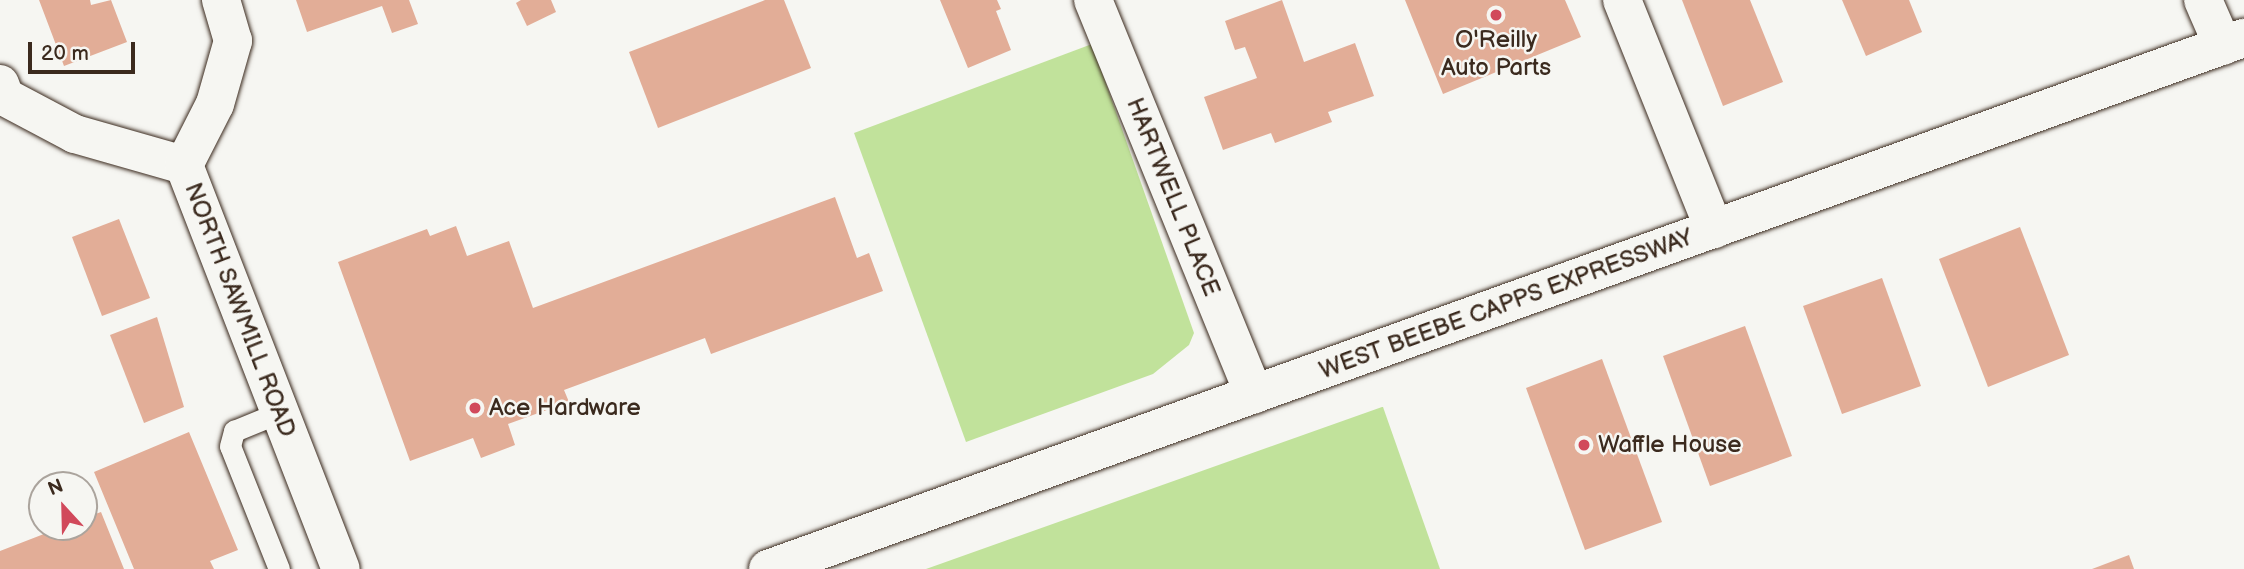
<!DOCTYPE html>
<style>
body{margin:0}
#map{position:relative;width:2244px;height:569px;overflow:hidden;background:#f6f6f2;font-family:"Balsamiq Sans",sans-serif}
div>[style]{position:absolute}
.green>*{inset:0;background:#c1e29b}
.building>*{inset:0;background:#e2ad97}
.roads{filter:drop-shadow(0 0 2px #3b2a1e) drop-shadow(0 0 2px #3b2a1e)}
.lane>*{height:21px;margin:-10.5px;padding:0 10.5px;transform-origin:10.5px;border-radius:10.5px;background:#f6f6f2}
.street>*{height:38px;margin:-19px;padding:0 19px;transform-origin:19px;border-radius:19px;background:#f6f6f2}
.primary>*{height:38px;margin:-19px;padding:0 19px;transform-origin:19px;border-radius:19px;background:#f6f6f2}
.dots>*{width:19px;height:19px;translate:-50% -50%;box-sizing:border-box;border:4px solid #f6f6f2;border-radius:50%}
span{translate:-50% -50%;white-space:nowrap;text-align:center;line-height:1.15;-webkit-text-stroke:5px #f6f6f2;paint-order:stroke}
.poi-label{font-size:24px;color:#3b2a1e}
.left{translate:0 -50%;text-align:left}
.street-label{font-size:24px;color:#3b2a1e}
.north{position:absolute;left:28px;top:471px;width:70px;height:70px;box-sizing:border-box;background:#f6f6f2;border:2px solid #aba49d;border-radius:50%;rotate:338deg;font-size:19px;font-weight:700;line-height:28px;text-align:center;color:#3b2a1e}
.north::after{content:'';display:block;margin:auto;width:24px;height:32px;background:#d1495b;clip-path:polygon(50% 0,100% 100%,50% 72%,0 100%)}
.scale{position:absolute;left:28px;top:42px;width:107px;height:32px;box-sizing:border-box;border:4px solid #3b2a1e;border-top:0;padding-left:9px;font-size:21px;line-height:24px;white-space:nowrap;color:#3b2a1e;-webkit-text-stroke:5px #f6f6f2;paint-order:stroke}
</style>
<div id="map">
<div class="green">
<i style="clip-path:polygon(1092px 44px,1194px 333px,1189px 345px,1153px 374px,966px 442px,854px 133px)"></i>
<i style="clip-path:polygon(1383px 407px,1440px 569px,926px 569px,1382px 407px)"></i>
</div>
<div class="building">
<i style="clip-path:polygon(39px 0,90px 0,91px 5px,111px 0,127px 42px,64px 66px)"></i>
<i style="clip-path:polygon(296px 0,409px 0,418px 24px,392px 33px,382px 6px,307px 32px)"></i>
<i style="clip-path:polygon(521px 0,551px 0,556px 12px,527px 26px,516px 3px)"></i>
<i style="clip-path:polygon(765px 0,784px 0,811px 68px,658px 128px,629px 52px)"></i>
<i style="clip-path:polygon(940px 0,997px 0,1001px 9px,996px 11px,1011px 50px,968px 68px)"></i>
<i style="clip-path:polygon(1282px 0,1304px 62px,1355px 43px,1374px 96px,1328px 112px,1332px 122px,1275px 143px,1271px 133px,1223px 150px,1204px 97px,1257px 78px,1245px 47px,1235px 50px,1225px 21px)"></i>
<i style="clip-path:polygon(1405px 0,1565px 0,1581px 37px,1443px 94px)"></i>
<i style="clip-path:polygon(1682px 0,1750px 0,1783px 82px,1723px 106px)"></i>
<i style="clip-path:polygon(1842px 0,1909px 0,1922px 32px,1866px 56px)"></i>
<i style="clip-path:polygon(835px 197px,857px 258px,869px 253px,883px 291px,711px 354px,705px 338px,564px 390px,569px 402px,508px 424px,515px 445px,481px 458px,473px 438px,410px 461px,338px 262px,427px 229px,430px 236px,456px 226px,467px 256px,509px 241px,533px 308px)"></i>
<i style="clip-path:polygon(119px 219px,150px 298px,102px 316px,72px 237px)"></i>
<i style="clip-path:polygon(2020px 227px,2069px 355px,1988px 387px,1939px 259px)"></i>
<i style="clip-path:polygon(1882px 278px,1921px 386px,1842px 414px,1803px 306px)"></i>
<i style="clip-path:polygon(157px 317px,184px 407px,144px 423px,110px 335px)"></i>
<i style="clip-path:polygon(1745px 326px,1792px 456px,1710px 486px,1663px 356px)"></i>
<i style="clip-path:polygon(1602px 359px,1662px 522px,1585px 550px,1526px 388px)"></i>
<i style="clip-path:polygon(189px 432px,238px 550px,210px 561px,214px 569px,134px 569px,94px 472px)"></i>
<i style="clip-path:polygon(101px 512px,124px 569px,0 569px,0 551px,62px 527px,84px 527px,84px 518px)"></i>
<i style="clip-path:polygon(2129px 555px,2134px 569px,2092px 569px)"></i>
</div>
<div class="roads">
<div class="lane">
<i style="left:279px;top:569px;width:132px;rotate:-111.7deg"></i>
<i style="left:230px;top:446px;width:16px;rotate:-75deg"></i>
<i style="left:234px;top:431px;width:50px;rotate:-22.4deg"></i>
</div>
<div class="street">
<i style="left:1093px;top:0;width:426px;rotate:67.8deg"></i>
<i style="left:1622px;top:0;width:247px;rotate:68.1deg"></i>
<i style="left:2203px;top:0;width:50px;rotate:66.5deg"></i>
<i style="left:0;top:84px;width:14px;rotate:69deg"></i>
<i style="left:5px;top:97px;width:79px;rotate:27.9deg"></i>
<i style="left:75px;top:134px;width:113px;rotate:15.9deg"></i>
<i style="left:184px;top:165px;width:433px;rotate:68.8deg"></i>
<i style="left:184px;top:165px;width:68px;rotate:-63.1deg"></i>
<i style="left:215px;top:104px;width:66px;rotate:-74.1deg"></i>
<i style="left:233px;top:41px;width:43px;rotate:-106.3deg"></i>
</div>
<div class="primary">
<i style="left:768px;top:569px;width:1569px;rotate:-19.79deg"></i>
</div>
</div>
<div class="dots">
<i style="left:1496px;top:15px;background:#d1495b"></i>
<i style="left:475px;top:408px;background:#d1495b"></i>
<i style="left:1584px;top:445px;background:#d1495b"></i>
</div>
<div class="poi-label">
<span style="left:1496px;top:54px">O'Reilly<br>Auto Parts</span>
<span class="left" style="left:489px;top:408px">Ace Hardware</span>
<span class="left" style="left:1598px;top:445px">Waffle House</span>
</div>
<div class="street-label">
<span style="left:1173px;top:197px;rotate:68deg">HARTWELL PLACE</span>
<span style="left:1506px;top:304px;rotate:-20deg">WEST BEEBE CAPPS EXPRESSWAY</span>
<span style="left:240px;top:310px;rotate:69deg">NORTH SAWMILL ROAD</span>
</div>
<div class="north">N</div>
<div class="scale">20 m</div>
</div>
